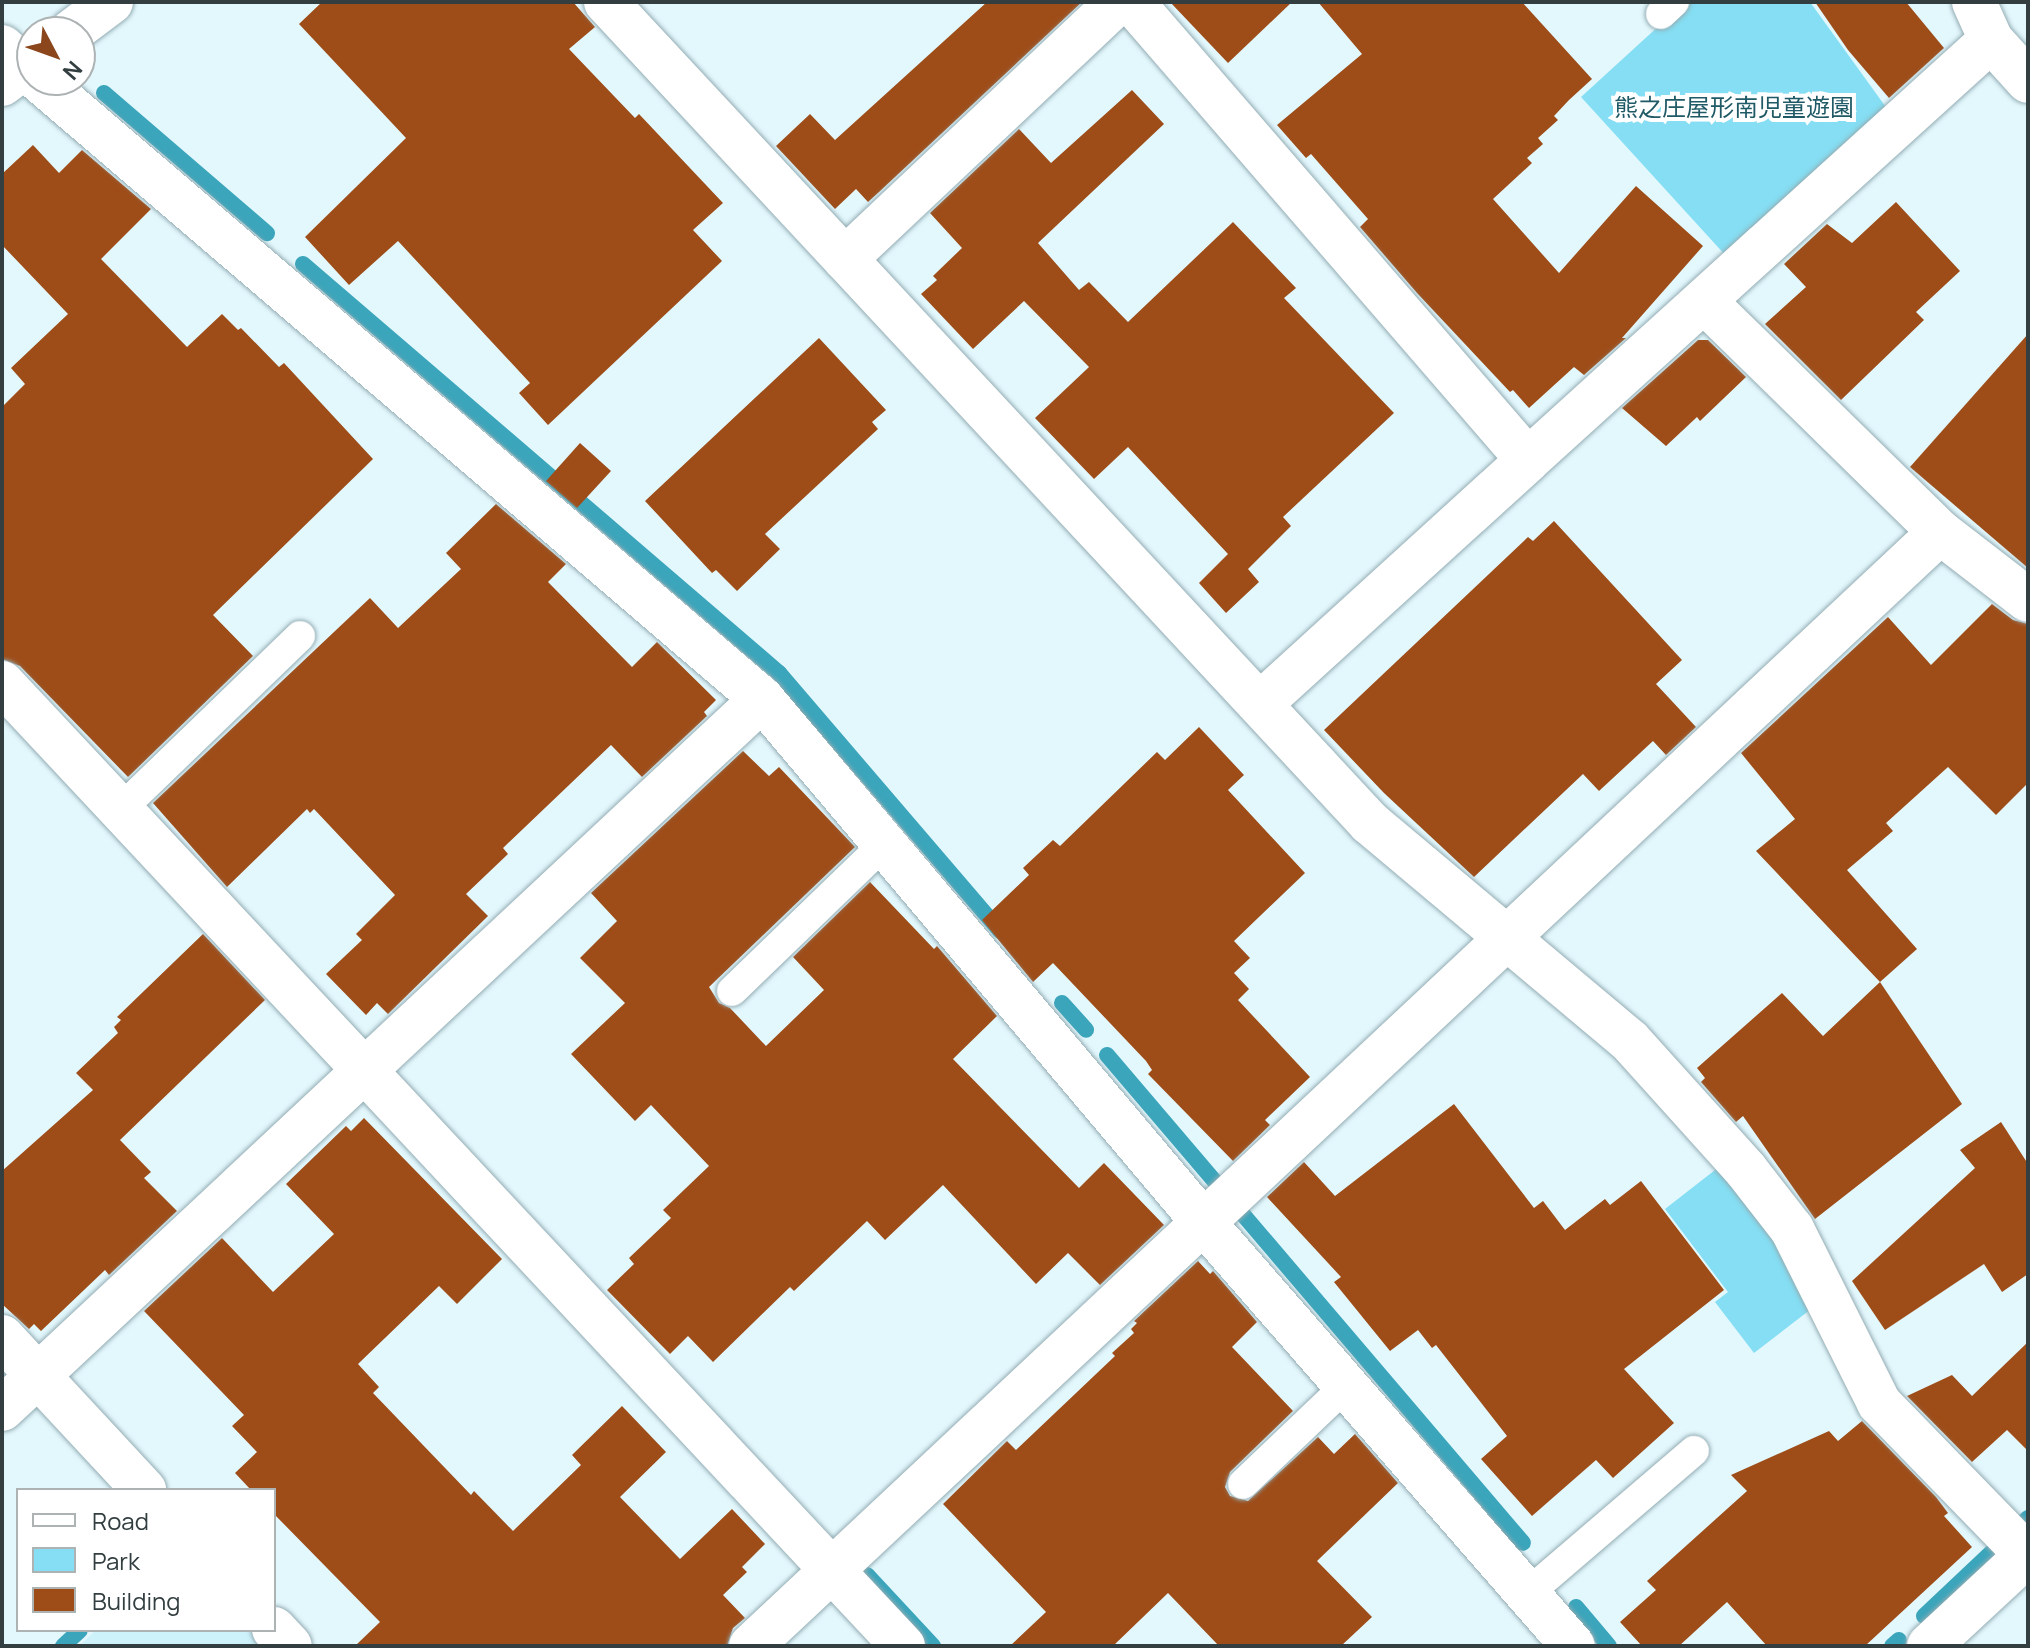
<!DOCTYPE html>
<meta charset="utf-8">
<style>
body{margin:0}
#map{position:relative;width:2030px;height:1648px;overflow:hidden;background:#e3f8fd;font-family:Manrope,"Noto Sans JP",sans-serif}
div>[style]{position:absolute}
.built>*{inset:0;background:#cef2fb}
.green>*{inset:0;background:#85def3}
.stream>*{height:16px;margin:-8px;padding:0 8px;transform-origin:8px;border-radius:8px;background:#3ba5bb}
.building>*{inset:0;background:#9e4d19}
.roads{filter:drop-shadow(0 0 2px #93acb3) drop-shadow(0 0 2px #93acb3)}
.lane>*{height:30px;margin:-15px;padding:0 15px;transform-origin:15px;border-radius:15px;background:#fff}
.street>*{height:44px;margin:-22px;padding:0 22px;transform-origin:22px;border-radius:22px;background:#fff}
.secondary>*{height:44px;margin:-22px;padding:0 22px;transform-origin:22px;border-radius:22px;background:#fff}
span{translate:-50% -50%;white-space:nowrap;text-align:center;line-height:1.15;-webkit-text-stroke:8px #fff;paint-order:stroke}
.park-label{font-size:24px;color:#205a66}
.frame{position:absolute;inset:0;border:4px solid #333e40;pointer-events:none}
.legend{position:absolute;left:16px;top:1488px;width:260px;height:144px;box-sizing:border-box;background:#fff;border:2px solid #adb2b3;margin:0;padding:10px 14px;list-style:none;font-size:24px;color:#333e40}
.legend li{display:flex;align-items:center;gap:16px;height:40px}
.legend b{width:40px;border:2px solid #adb2b3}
.north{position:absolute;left:16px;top:16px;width:80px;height:80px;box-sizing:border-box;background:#fff;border:2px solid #adb2b3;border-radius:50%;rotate:131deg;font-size:22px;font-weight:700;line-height:32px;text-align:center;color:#333e40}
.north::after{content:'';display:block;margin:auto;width:28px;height:36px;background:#8b461c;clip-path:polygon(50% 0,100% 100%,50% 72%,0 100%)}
</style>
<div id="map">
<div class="built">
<i style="clip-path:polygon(96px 1630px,249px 1630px,264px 1646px,79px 1646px)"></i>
</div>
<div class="green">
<i style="clip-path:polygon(1685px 2px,1810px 2px,1888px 110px,1727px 257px,1581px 97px)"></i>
<i style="clip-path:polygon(1724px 1163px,1815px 1306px,1754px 1353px,1715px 1302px,1728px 1292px,1665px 1209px)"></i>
</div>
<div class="stream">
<i style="left:104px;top:93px;width:215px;rotate:40.7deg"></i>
<i style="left:303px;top:264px;width:628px;rotate:40.67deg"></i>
<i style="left:779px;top:673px;width:340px;rotate:49.4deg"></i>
<i style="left:1062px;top:1003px;width:36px;rotate:48deg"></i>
<i style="left:1107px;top:1055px;width:641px;rotate:49.55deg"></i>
<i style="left:867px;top:1575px;width:97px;rotate:47.1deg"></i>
<i style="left:1576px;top:1607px;width:51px;rotate:49.8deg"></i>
<i style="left:1924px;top:1616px;width:143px;rotate:-43.3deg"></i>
<i style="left:63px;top:1646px;width:23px;rotate:-43deg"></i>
<i style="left:1892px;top:1646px;width:9px;rotate:-41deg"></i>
</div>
<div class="building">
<i style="clip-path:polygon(322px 2px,573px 2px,595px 27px,569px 49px,635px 118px,639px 114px,723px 203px,693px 230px,722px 261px,548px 425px,519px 393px,530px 383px,398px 241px,349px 285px,305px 237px,406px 138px,299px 24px)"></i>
<i style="clip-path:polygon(987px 2px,1082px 2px,879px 192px,868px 202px,856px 189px,835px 209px,776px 146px,810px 114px,835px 140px)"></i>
<i style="clip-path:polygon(1170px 2px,1292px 2px,1228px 63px)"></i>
<i style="clip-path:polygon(1318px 2px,1522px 2px,1592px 79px,1569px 100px,1554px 116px,1558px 120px,1538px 138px,1543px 144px,1527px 158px,1532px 163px,1493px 199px,1559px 273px,1636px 186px,1703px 246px,1622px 338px,1626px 338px,1584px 375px,1574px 367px,1529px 408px,1513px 390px,1510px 392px,1417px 293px,1360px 227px,1368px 219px,1311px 154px,1306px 158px,1277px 125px,1362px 54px)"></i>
<i style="clip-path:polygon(1815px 2px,1906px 2px,1944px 48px,1889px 98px,1848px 50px)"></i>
<i style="clip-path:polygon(1132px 90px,1164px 124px,1038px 243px,1079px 290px,1089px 282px,1128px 322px,1233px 222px,1296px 288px,1284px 298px,1394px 413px,1283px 517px,1291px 526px,1248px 569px,1259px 582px,1226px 613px,1199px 583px,1228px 554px,1128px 447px,1094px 479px,1035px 418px,1089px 367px,1024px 301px,973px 349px,921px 294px,937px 280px,933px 276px,962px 248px,930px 213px,1019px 129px,1051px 163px)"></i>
<i style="clip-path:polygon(33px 145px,59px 173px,82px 150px,151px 209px,101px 259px,187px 347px,222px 314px,238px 330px,241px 328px,279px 367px,284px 363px,373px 459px,213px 615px,253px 656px,128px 777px,20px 666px,2px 659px,2px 407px,25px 384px,11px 368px,68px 314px,2px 245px,2px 174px)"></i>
<i style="clip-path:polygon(1896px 202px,1960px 271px,1916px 312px,1924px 320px,1841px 400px,1765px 324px,1806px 287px,1784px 264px,1827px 224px,1852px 243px)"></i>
<i style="clip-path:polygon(2028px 334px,2028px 568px,1910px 467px)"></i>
<i style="clip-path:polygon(819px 338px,886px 410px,872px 422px,878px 429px,765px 534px,780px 549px,737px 591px,716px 570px,712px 573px,645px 501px)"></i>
<i style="clip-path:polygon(1698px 340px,1708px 340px,1746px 377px,1700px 421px,1697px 417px,1666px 446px,1622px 408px)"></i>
<i style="clip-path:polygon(580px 443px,611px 471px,577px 508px,546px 481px)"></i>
<i style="clip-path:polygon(496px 504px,566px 564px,548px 582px,632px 667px,657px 642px,716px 700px,704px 712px,707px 716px,642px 777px,611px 745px,503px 848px,508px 854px,466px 894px,488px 916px,388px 1014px,377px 1003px,366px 1015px,326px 974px,362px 940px,356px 934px,395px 895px,314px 809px,310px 813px,307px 809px,227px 887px,153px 803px,370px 598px,398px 628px,461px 569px,446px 553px)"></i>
<i style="clip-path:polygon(1554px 521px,1682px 660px,1656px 684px,1696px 727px,1666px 755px,1653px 741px,1599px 791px,1583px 774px,1474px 877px,1384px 793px,1324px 730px,1528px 537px,1533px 541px)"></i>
<i style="clip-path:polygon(1992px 604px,2013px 620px,2028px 624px,2028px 783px,1996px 815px,1948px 767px,1886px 823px,1893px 831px,1847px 870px,1917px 949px,1880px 982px,1756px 851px,1795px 819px,1741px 753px,1888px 617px,1931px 665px)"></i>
<i style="clip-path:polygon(1199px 727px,1244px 775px,1228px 790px,1305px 873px,1234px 941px,1250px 958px,1234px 973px,1249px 989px,1238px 1000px,1310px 1077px,1265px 1120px,1270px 1125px,1233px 1161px,1148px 1074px,1152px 1070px,1146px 1061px,1053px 963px,1033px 982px,982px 920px,1029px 875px,1023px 868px,1053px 840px,1060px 846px,1157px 752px,1165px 760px)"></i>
<i style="clip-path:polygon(743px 751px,769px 776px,779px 767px,855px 847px,709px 987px,719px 1003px,730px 1008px,766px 1046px,824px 990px,793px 957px,870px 882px,934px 949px,937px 946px,997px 1016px,953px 1059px,1079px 1188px,1104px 1163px,1164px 1225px,1100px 1285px,1068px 1253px,1036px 1284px,943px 1185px,885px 1240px,867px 1221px,794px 1291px,790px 1287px,713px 1362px,688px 1336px,670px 1354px,607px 1290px,634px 1264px,629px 1258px,671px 1218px,663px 1210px,709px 1166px,651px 1105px,635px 1121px,571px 1054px,625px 1003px,580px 958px,617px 921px,591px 893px)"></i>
<i style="clip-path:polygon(203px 934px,265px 1000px,120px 1140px,151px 1172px,144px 1178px,177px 1211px,109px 1275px,105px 1270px,41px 1331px,34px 1324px,29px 1329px,2px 1304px,2px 1171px,93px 1090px,76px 1073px,118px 1033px,114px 1027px,121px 1020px,117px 1017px)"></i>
<i style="clip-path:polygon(1880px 982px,1962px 1104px,1815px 1219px,1743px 1116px,1736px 1122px,1701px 1082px,1705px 1078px,1697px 1068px,1782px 993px,1823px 1036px)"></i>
<i style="clip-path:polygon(1454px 1104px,1534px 1208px,1543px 1201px,1565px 1230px,1605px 1199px,1610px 1205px,1641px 1181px,1724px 1290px,1624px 1369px,1674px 1423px,1613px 1478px,1596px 1460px,1532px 1516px,1481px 1459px,1507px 1436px,1436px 1345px,1432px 1348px,1418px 1330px,1390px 1351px,1334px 1282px,1341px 1277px,1267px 1197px,1304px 1162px,1335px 1196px)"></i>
<i style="clip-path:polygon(364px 1118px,502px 1259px,457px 1304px,439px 1286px,358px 1364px,379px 1387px,373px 1393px,471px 1495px,474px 1491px,513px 1531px,581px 1465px,572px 1455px,622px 1406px,666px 1452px,620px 1497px,680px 1559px,732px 1509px,765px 1544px,742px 1567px,747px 1572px,723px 1595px,745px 1618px,733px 1628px,727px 1646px,355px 1646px,380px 1622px,274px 1514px,274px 1490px,251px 1490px,235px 1473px,257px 1452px,232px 1426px,244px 1415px,144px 1311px,222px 1238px,273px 1292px,334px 1234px,286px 1184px,346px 1126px,351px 1131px)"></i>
<i style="clip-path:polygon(2001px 1122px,2028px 1164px,2028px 1274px,2002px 1292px,1984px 1264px,1885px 1330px,1852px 1281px,1975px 1168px,1960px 1150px)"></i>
<i style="clip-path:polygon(1198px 1261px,1210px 1274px,1213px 1271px,1257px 1322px,1232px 1347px,1293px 1411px,1230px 1472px,1225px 1487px,1230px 1496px,1248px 1501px,1318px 1437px,1334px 1454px,1355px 1434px,1398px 1483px,1317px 1561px,1372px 1617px,1341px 1646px,1219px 1646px,1168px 1593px,1113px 1646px,1010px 1646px,1046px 1612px,943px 1504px,1007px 1441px,1016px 1450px,1115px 1356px,1112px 1353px,1134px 1333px,1131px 1329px,1137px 1323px,1134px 1321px)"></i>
<i style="clip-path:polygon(2028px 1342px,2028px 1451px,2007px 1430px,1972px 1462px,1907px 1396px,1952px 1375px,1972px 1396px)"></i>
<i style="clip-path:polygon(1862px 1421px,1936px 1497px,1948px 1513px,1944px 1516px,1972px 1547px,1865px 1646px,1767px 1646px,1727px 1602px,1679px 1646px,1642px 1646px,1620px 1622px,1656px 1590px,1647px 1581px,1747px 1491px,1731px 1475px,1829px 1431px,1838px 1441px)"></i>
</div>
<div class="roads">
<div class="lane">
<i style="left:1661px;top:14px;width:18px;rotate:-43deg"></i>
<i style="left:121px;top:809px;width:249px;rotate:-44deg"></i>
<i style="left:732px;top:991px;width:211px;rotate:-44deg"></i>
<i style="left:1243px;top:1484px;width:142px;rotate:-43.6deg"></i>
<i style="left:1527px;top:1594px;width:220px;rotate:-40.6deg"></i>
</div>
<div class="street">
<i style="left:606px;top:2px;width:1121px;rotate:47.06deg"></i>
<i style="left:1370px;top:823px;width:338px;rotate:40deg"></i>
<i style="left:1629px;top:1040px;width:175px;rotate:48deg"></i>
<i style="left:1746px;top:1170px;width:75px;rotate:52.1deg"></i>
<i style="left:1792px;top:1229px;width:195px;rotate:63.4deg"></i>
<i style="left:1879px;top:1403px;width:212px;rotate:45.8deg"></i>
<i style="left:1132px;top:2px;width:605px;rotate:49.15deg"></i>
<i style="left:1528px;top:460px;width:625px;rotate:-42.21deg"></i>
<i style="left:1974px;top:2px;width:42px;rotate:65.9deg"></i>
<i style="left:1991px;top:40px;width:55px;rotate:47.9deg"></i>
<i style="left:2px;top:47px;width:40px;rotate:42deg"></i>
<i style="left:39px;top:80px;width:952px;rotate:40.57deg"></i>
<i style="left:762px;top:699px;width:686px;rotate:49.85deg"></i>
<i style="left:1204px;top:1223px;width:561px;rotate:48.9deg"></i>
<i style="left:845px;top:259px;width:375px;rotate:-43.3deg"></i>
<i style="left:1704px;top:301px;width:330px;rotate:44.4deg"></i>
<i style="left:1940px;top:532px;width:111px;rotate:37.7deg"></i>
<i style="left:2px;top:683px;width:1319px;rotate:46.91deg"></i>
<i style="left:1260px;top:704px;width:362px;rotate:-42.3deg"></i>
<i style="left:2px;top:1337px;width:209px;rotate:47.1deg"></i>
<i style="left:2px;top:1409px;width:1040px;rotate:-43.05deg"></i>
<i style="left:274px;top:1629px;width:23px;rotate:47deg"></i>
<i style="left:751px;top:1646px;width:1629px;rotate:-43.13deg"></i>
<i style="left:1929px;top:1646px;width:135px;rotate:-42.9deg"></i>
</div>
<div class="secondary">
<i style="left:71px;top:32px;width:50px;rotate:-36.9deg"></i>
<i style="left:2px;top:84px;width:38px;rotate:-37deg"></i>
</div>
</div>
<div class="park-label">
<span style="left:1734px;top:107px">熊之庄屋形南児童遊園</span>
</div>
<div class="frame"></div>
<ul class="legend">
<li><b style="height:10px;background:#fff"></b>Road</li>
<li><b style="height:22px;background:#85def3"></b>Park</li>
<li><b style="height:22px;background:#9e4d19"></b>Building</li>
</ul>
<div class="north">N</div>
</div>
